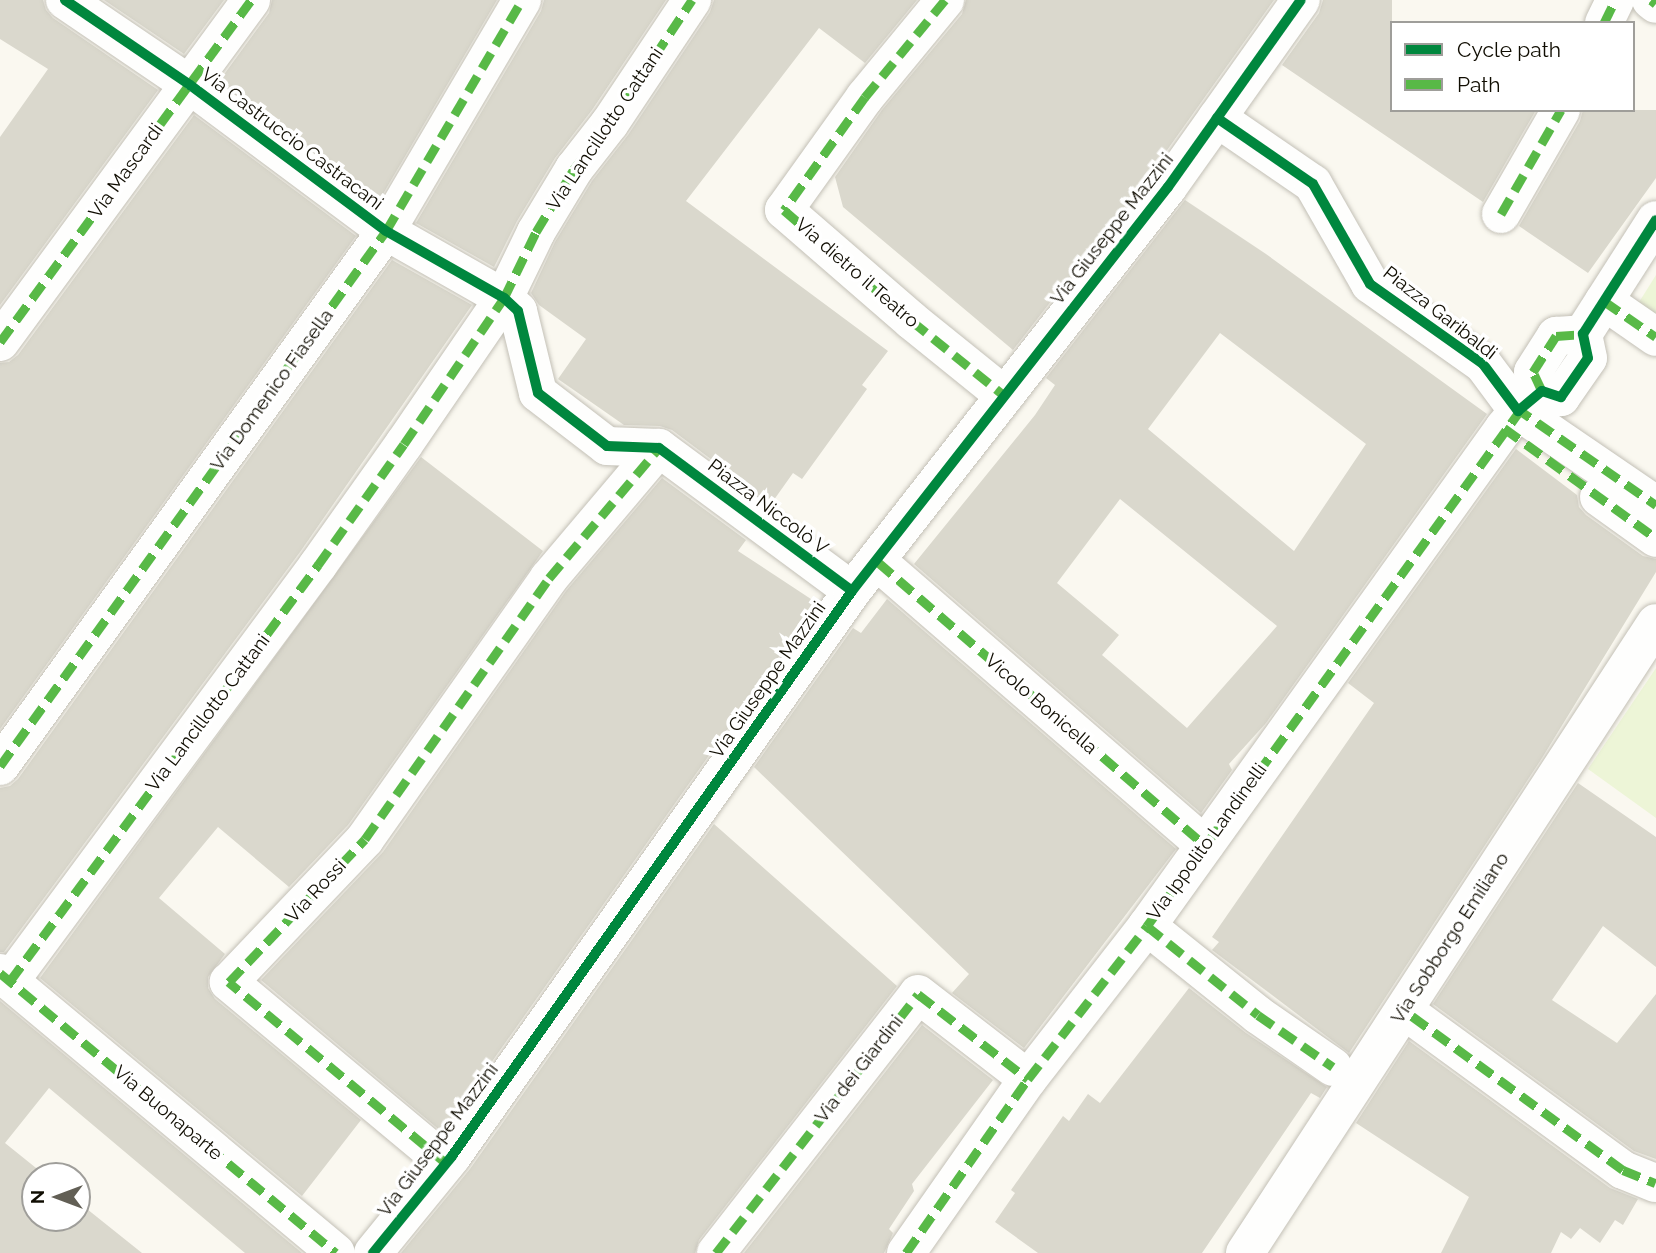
<!DOCTYPE html>
<meta charset="utf-8">
<style>
body{margin:0}
#map{position:relative;width:1656px;height:1253px;overflow:hidden;background:#faf8f0;font-family:Raleway,sans-serif}
div>[style]{position:absolute}
.green>*{inset:0;background:#edf5d7}
.building>*{inset:0;background:#dad8cd}
.roads{filter:drop-shadow(0 0 2px #c3c0b6) drop-shadow(0 0 2px #c3c0b6)}
.street>*{height:38px;margin:-19px;padding:0 19px;transform-origin:19px;border-radius:19px;background:#fefefd}
.secondary>*{height:38px;margin:-19px;padding:0 19px;transform-origin:19px;border-radius:19px;background:#fefefd}
.quiet>*{height:9px;margin-top:-4.5px;transform-origin:0;background:repeating-linear-gradient(90deg,#58b947 0 18px,transparent 0 27px)}
.cycleway>*{height:10px;margin:-5px;padding:0 5px;transform-origin:5px;border-radius:5px;background:#00873e}
span{translate:-50% -50%;white-space:nowrap;text-align:center;line-height:1.15;-webkit-text-stroke:7px #fff;paint-order:stroke}
.street-label{font-size:19px;color:#100d02}
.legend{position:absolute;left:1390px;top:21px;width:245px;height:91px;box-sizing:border-box;background:#fff;border:2px solid #9f9e9a;margin:0;padding:9px 12px;list-style:none;font-size:21px;color:#100d02}
.legend li{display:flex;align-items:center;gap:14px;height:35px}
.legend b{width:35px;border:2px solid #9f9e9a}
.north{position:absolute;left:21px;top:1162px;width:70px;height:70px;box-sizing:border-box;background:#fff;border:2px solid #9f9e9a;border-radius:50%;rotate:270deg;font-size:19px;font-weight:700;line-height:28px;text-align:center;color:#100d02}
.north::after{content:'';display:block;margin:auto;width:24px;height:32px;background:#625f55;clip-path:polygon(50% 0,100% 100%,50% 72%,0 100%)}
</style>
<div id="map">
<div class="green">
<i style="clip-path:polygon(1656px 275px,1656px 328px,1636px 307px)"></i>
<i style="clip-path:polygon(1656px 668px,1656px 818px,1588px 769px)"></i>
</div>
<div class="building">
<i style="clip-path:polygon(0 0,43px 0,46px 10px,53px 18px,158px 90px,0 305px,0 137px,48px 69px,0 39px)"></i>
<i style="clip-path:polygon(104px 0,224px 0,184px 54px)"></i>
<i style="clip-path:polygon(272px 0,497px 0,380px 199px,220px 80px,269px 13px)"></i>
<i style="clip-path:polygon(544px 0,666px 0,592px 110px,555px 158px,517px 221px,494px 267px,416px 223px,541px 11px)"></i>
<i style="clip-path:polygon(714px 0,917px 0,865px 63px,819px 28px,686px 201px,888px 351px,862px 385px,867px 389px,802px 479px,793px 473px,771px 504px,672px 430px,660px 426px,624px 425px,558px 379px,586px 339px,539px 305px,531px 293px,555px 242px,592px 181px,628px 135px,710px 12px)"></i>
<i style="clip-path:polygon(966px 0,1274px 0,1150px 174px,1013px 350px,843px 207px,835px 177px,882px 110px,962px 14px)"></i>
<i style="clip-path:polygon(1323px 0,1392px 0,1392px 110px,1536px 110px,1483px 202px,1282px 65px,1319px 13px)"></i>
<i style="clip-path:polygon(1583px 110px,1656px 110px,1656px 178px,1588px 273px,1519px 226px,1580px 121px)"></i>
<i style="clip-path:polygon(194px 115px,356px 236px,0 729px,0 363px,9px 362px,18px 355px)"></i>
<i style="clip-path:polygon(evenodd,1185px 200px,1266px 254px,1487px 414px,1266px 723px,1229px 764px,1232px 770px,1201px 813px,914px 564px,1035px 415px,1055px 385px,1046px 378px,1185px 200px,1220px 333px,1366px 444px,1294px 551px,1148px 429px,1220px 333px,1185px 200px,1120px 499px,1277px 626px,1187px 728px,1102px 655px,1119px 635px,1057px 583px,1120px 499px)"></i>
<i style="clip-path:polygon(392px 260px,472px 305px,300px 552px,4px 952px,0 952px,0 788px,10px 786px,18px 779px)"></i>
<i style="clip-path:polygon(1516px 449px,1577px 495px,1579px 507px,1586px 515px,1643px 556px,1656px 559px,1656px 572px,1542px 758px,1349px 1053px,1212px 950px,1219px 942px,1212px 937px,1374px 703px,1348px 683px)"></i>
<i style="clip-path:polygon(421px 457px,543px 551px,348px 825px,289px 887px,218px 827px,159px 898px,225px 954px,208px 977px,208px 988px,215px 999px,361px 1120px,302px 1196px,40px 978px)"></i>
<i style="clip-path:polygon(662px 478px,746px 540px,738px 551px,817px 603px,442px 1132px,261px 980px,383px 852px,566px 591px)"></i>
<i style="clip-path:polygon(887px 599px,1176px 849px,1024px 1048px,952px 993px,969px 974px,754px 767px,853px 628px,861px 633px)"></i>
<i style="clip-path:polygon(1578px 783px,1656px 837px,1656px 967px,1603px 926px,1552px 1000px,1617px 1043px,1656px 994px,1656px 1159px,1634px 1151px,1433px 1004px)"></i>
<i style="clip-path:polygon(714px 824px,897px 986px,699px 1240px,695px 1253px,401px 1253px,470px 1169px)"></i>
<i style="clip-path:polygon(1189px 988px,1246px 1033px,1327px 1087px,1320px 1098px,1311px 1093px,1202px 1253px,1038px 1253px,995px 1222px,1015px 1193px,1011px 1190px,1063px 1116px,1069px 1121px,1088px 1094px,1100px 1103px)"></i>
<i style="clip-path:polygon(0 1001px,302px 1253px,245px 1253px,49px 1088px,5px 1143px,46px 1176px,35px 1176px,35px 1218px,77px 1218px,77px 1201px,142px 1253px,0 1253px)"></i>
<i style="clip-path:polygon(922px 1025px,993px 1080px,912px 1184px,914px 1191px,889px 1229px,893px 1233px,884px 1253px,744px 1253px)"></i>
<i style="clip-path:polygon(1409px 1041px,1610px 1188px,1638px 1199px,1623px 1225px,1615px 1220px,1600px 1243px,1580px 1228px,1571px 1239px,1561px 1232px,1551px 1253px,1441px 1253px,1469px 1197px,1356px 1123px)"></i>
</div>
<div class="roads">
<div class="street">
<i style="left:65px;top:0;width:151px;rotate:34.2deg"></i>
<i style="left:190px;top:85px;width:244px;rotate:36.7deg"></i>
<i style="left:386px;top:231px;width:136px;rotate:29.6deg"></i>
<i style="left:504px;top:298px;width:19px;rotate:43deg"></i>
<i style="left:518px;top:311px;width:84px;rotate:76.3deg"></i>
<i style="left:538px;top:393px;width:87px;rotate:37.5deg"></i>
<i style="left:607px;top:446px;width:52px;rotate:2.2deg"></i>
<i style="left:659px;top:448px;width:240px;rotate:36.5deg"></i>
<i style="left:945px;top:0;width:126px;rotate:129.5deg"></i>
<i style="left:865px;top:97px;width:139px;rotate:125.6deg"></i>
<i style="left:784px;top:210px;width:169px;rotate:40.9deg"></i>
<i style="left:912px;top:321px;width:119px;rotate:38.9deg"></i>
<i style="left:1651px;top:0;width:6px;rotate:39deg"></i>
<i style="left:1604px;top:23px;width:25px;rotate:-64deg"></i>
<i style="left:1217px;top:118px;width:116px;rotate:34.5deg"></i>
<i style="left:1313px;top:184px;width:115px;rotate:60.3deg"></i>
<i style="left:1370px;top:284px;width:138px;rotate:35.3deg"></i>
<i style="left:1483px;top:364px;width:59px;rotate:53.3deg"></i>
<i style="left:1518px;top:411px;width:167px;rotate:34.3deg"></i>
<i style="left:1501px;top:214px;width:120px;rotate:-60deg"></i>
<i style="left:1604px;top:301px;width:63px;rotate:34.7deg"></i>
<i style="left:0;top:342px;width:424px;rotate:-53.7deg"></i>
<i style="left:1542px;top:391px;width:21px;rotate:-115deg"></i>
<i style="left:1533px;top:372px;width:43px;rotate:-57.4deg"></i>
<i style="left:1556px;top:336px;width:27px;rotate:-4deg"></i>
<i style="left:1599px;top:497px;width:70px;rotate:35.7deg"></i>
<i style="left:878px;top:562px;width:432px;rotate:40.9deg"></i>
<i style="left:0;top:766px;width:660px;rotate:-54.19deg"></i>
<i style="left:386px;top:231px;width:268px;rotate:-59.5deg"></i>
<i style="left:1147px;top:926px;width:142px;rotate:38.7deg"></i>
<i style="left:1258px;top:1015px;width:91px;rotate:34.7deg"></i>
<i style="left:0;top:973px;width:437px;rotate:39.8deg"></i>
<i style="left:10px;top:981px;width:518px;rotate:-53.48deg"></i>
<i style="left:318px;top:565px;width:148px;rotate:-54.6deg"></i>
<i style="left:404px;top:444px;width:177px;rotate:-55.6deg"></i>
<i style="left:504px;top:298px;width:73px;rotate:-64.1deg"></i>
<i style="left:536px;top:232px;width:74px;rotate:-58.9deg"></i>
<i style="left:574px;top:169px;width:58px;rotate:-52deg"></i>
<i style="left:610px;top:123px;width:148px;rotate:-56.3deg"></i>
<i style="left:1412px;top:1016px;width:261px;rotate:36.1deg"></i>
<i style="left:1623px;top:1170px;width:35px;rotate:22deg"></i>
<i style="left:446px;top:1163px;width:283px;rotate:-140.2deg"></i>
<i style="left:229px;top:982px;width:197px;rotate:-46.4deg"></i>
<i style="left:365px;top:839px;width:319px;rotate:-54.8deg"></i>
<i style="left:549px;top:578px;width:170px;rotate:-49.8deg"></i>
<i style="left:373px;top:1253px;width:125px;rotate:-50.8deg"></i>
<i style="left:452px;top:1156px;width:692px;rotate:-54.7deg"></i>
<i style="left:852px;top:591px;width:513px;rotate:-51.97deg"></i>
<i style="left:1168px;top:187px;width:229px;rotate:-54.6deg"></i>
<i style="left:716px;top:1253px;width:328px;rotate:-52deg"></i>
<i style="left:918px;top:994px;width:139px;rotate:37.7deg"></i>
<i style="left:906px;top:1253px;width:213px;rotate:-55deg"></i>
<i style="left:1028px;top:1079px;width:194px;rotate:-52.1deg"></i>
<i style="left:1147px;top:926px;width:613px;rotate:-54.36deg"></i>
<i style="left:1504px;top:428px;width:22px;rotate:-51deg"></i>
<i style="left:1518px;top:411px;width:31px;rotate:-40deg"></i>
<i style="left:1542px;top:391px;width:20px;rotate:18deg"></i>
<i style="left:1561px;top:397px;width:47px;rotate:-55.3deg"></i>
<i style="left:1588px;top:358px;width:25px;rotate:-102deg"></i>
<i style="left:1583px;top:334px;width:135px;rotate:-57.4deg"></i>
</div>
<div class="secondary">
<i style="left:1245px;top:1253px;width:752px;rotate:-56.88deg"></i>
</div>
</div>
<div class="quiet">
<i style="left:945px;top:0;width:126px;rotate:129.5deg"></i>
<i style="left:865px;top:97px;width:139px;rotate:125.6deg"></i>
<i style="left:784px;top:210px;width:169px;rotate:40.9deg"></i>
<i style="left:912px;top:321px;width:119px;rotate:38.9deg"></i>
<i style="left:1651px;top:0;width:6px;rotate:39deg"></i>
<i style="left:1604px;top:23px;width:25px;rotate:-64deg"></i>
<i style="left:1501px;top:214px;width:120px;rotate:-60deg"></i>
<i style="left:1604px;top:301px;width:63px;rotate:34.7deg"></i>
<i style="left:0;top:342px;width:424px;rotate:-53.7deg"></i>
<i style="left:1542px;top:391px;width:21px;rotate:-115deg"></i>
<i style="left:1533px;top:372px;width:43px;rotate:-57.4deg"></i>
<i style="left:1556px;top:336px;width:27px;rotate:-4deg"></i>
<i style="left:1515px;top:407px;width:172px;rotate:34.8deg"></i>
<i style="left:1504px;top:428px;width:188px;rotate:35.9deg"></i>
<i style="left:878px;top:562px;width:432px;rotate:40.9deg"></i>
<i style="left:0;top:766px;width:660px;rotate:-54.19deg"></i>
<i style="left:386px;top:231px;width:268px;rotate:-59.5deg"></i>
<i style="left:1147px;top:926px;width:142px;rotate:38.7deg"></i>
<i style="left:1258px;top:1015px;width:91px;rotate:34.7deg"></i>
<i style="left:0;top:973px;width:437px;rotate:39.8deg"></i>
<i style="left:10px;top:981px;width:518px;rotate:-53.48deg"></i>
<i style="left:318px;top:565px;width:148px;rotate:-54.6deg"></i>
<i style="left:404px;top:444px;width:177px;rotate:-55.6deg"></i>
<i style="left:504px;top:298px;width:73px;rotate:-64.1deg"></i>
<i style="left:536px;top:232px;width:74px;rotate:-58.9deg"></i>
<i style="left:574px;top:169px;width:58px;rotate:-52deg"></i>
<i style="left:610px;top:123px;width:148px;rotate:-56.3deg"></i>
<i style="left:1412px;top:1016px;width:261px;rotate:36.1deg"></i>
<i style="left:1623px;top:1170px;width:35px;rotate:22deg"></i>
<i style="left:446px;top:1163px;width:283px;rotate:-140.2deg"></i>
<i style="left:229px;top:982px;width:197px;rotate:-46.4deg"></i>
<i style="left:365px;top:839px;width:319px;rotate:-54.8deg"></i>
<i style="left:549px;top:578px;width:170px;rotate:-49.8deg"></i>
<i style="left:716px;top:1253px;width:328px;rotate:-52deg"></i>
<i style="left:918px;top:994px;width:139px;rotate:37.7deg"></i>
<i style="left:906px;top:1253px;width:213px;rotate:-55deg"></i>
<i style="left:1028px;top:1079px;width:194px;rotate:-52.1deg"></i>
<i style="left:1147px;top:926px;width:639px;rotate:-54.1deg"></i>
</div>
<div class="cycleway">
<i style="left:65px;top:0;width:151px;rotate:34.2deg"></i>
<i style="left:190px;top:85px;width:244px;rotate:36.7deg"></i>
<i style="left:386px;top:231px;width:136px;rotate:29.6deg"></i>
<i style="left:504px;top:298px;width:19px;rotate:43deg"></i>
<i style="left:518px;top:311px;width:84px;rotate:76.3deg"></i>
<i style="left:538px;top:393px;width:87px;rotate:37.5deg"></i>
<i style="left:607px;top:446px;width:52px;rotate:2.2deg"></i>
<i style="left:659px;top:448px;width:240px;rotate:36.5deg"></i>
<i style="left:1217px;top:118px;width:116px;rotate:34.5deg"></i>
<i style="left:1313px;top:184px;width:115px;rotate:60.3deg"></i>
<i style="left:1370px;top:284px;width:138px;rotate:35.3deg"></i>
<i style="left:1483px;top:364px;width:59px;rotate:53.3deg"></i>
<i style="left:1518px;top:411px;width:31px;rotate:-40deg"></i>
<i style="left:1542px;top:391px;width:20px;rotate:18deg"></i>
<i style="left:1561px;top:397px;width:47px;rotate:-55.3deg"></i>
<i style="left:1588px;top:358px;width:25px;rotate:-102deg"></i>
<i style="left:1583px;top:334px;width:135px;rotate:-57.4deg"></i>
<i style="left:373px;top:1253px;width:125px;rotate:-50.8deg"></i>
<i style="left:452px;top:1156px;width:692px;rotate:-54.7deg"></i>
<i style="left:852px;top:591px;width:513px;rotate:-51.97deg"></i>
<i style="left:1168px;top:187px;width:229px;rotate:-54.6deg"></i>
</div>
<div class="street-label">
<span style="left:605px;top:129px;rotate:-56deg">Via Lancillotto Cattani</span>
<span style="left:292px;top:139px;rotate:37deg">Via Castruccio Castracani</span>
<span style="left:126px;top:171px;rotate:-54deg">Via Mascardi</span>
<span style="left:1112px;top:229px;rotate:-52deg">Via Giuseppe Mazzini</span>
<span style="left:857px;top:273px;rotate:41deg">Via dietro il Teatro</span>
<span style="left:1440px;top:313px;rotate:38deg">Piazza Garibaldi</span>
<span style="left:272px;top:390px;rotate:-54deg">Via Domenico Fiasella</span>
<span style="left:768px;top:507px;rotate:37deg">Piazza Niccolò V</span>
<span style="left:768px;top:680px;rotate:-55deg">Via Giuseppe Mazzini</span>
<span style="left:1041px;top:704px;rotate:41deg">Vicolo Bonicella</span>
<span style="left:208px;top:713px;rotate:-53deg">Via Lancillotto Cattani</span>
<span style="left:1207px;top:842px;rotate:-54deg">Via Ippolito Landinelli</span>
<span style="left:316px;top:891px;rotate:-47deg">Via Rossi</span>
<span style="left:1450px;top:938px;rotate:-57deg">Via Sobborgo Emiliano</span>
<span style="left:859px;top:1069px;rotate:-52deg">Via dei Giardini</span>
<span style="left:168px;top:1113px;rotate:40deg">Via Buonaparte</span>
<span style="left:438px;top:1140px;rotate:-53deg">Via Giuseppe Mazzini</span>
</div>
<ul class="legend">
<li><b style="height:9px;background:#00873e"></b>Cycle path</li>
<li><b style="height:9px;background:#58b947"></b>Path</li>
</ul>
<div class="north">N</div>
</div>
